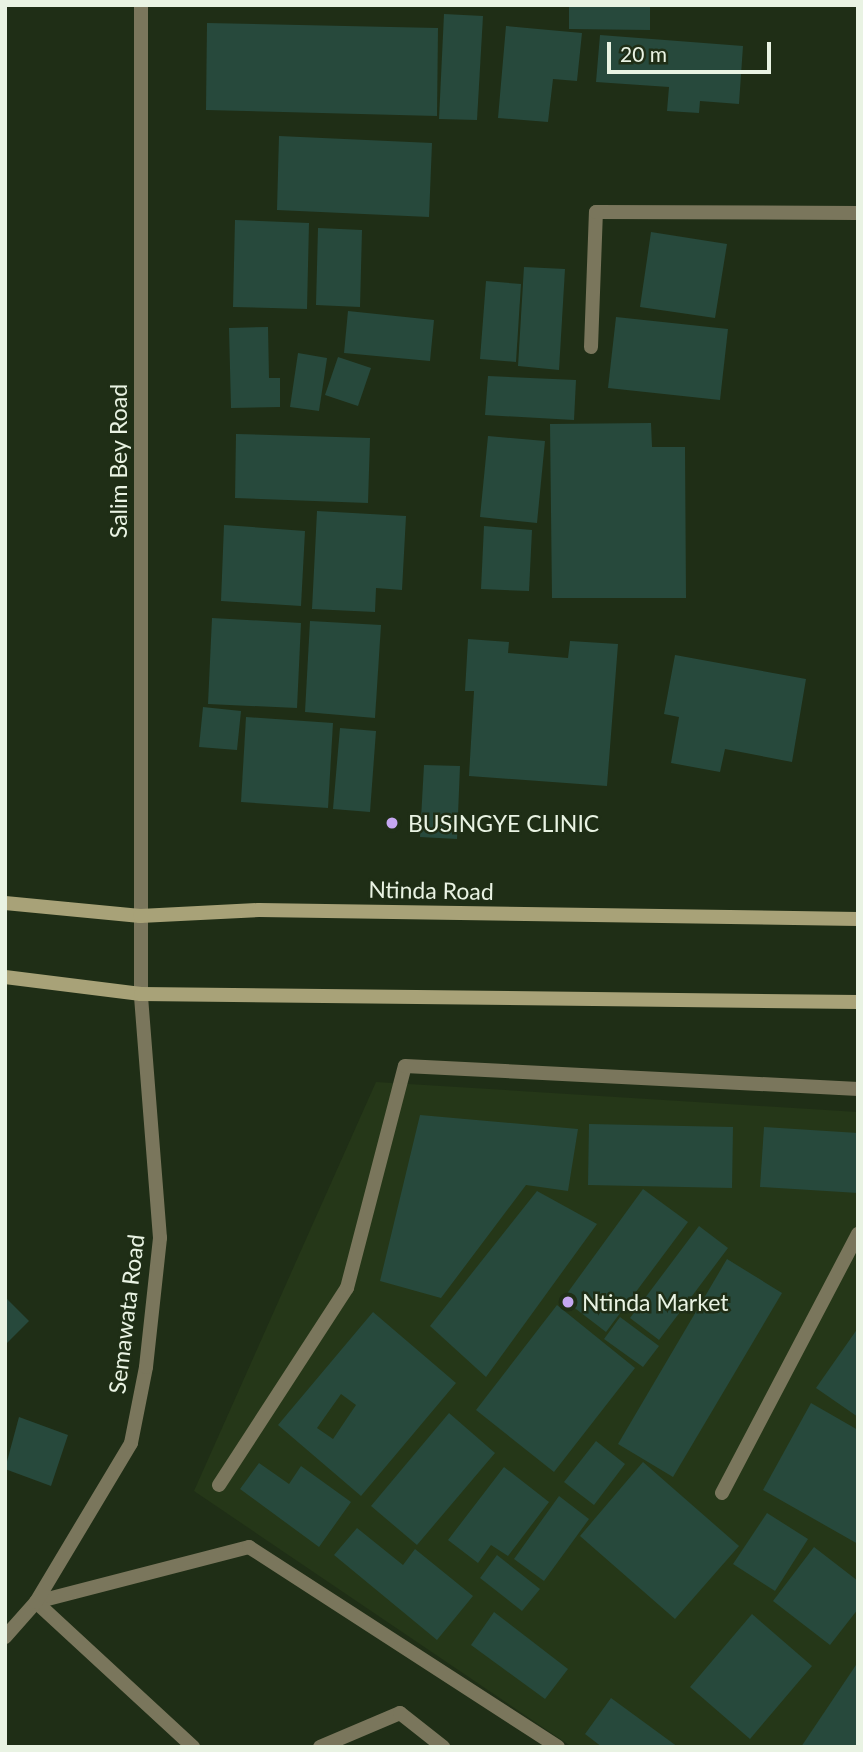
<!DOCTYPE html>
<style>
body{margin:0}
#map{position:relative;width:863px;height:1752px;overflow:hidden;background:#1f2e16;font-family:Lato,sans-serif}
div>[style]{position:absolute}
.built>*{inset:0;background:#253718}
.building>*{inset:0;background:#27493c}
.lane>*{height:14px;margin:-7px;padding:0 7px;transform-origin:7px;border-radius:7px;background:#7a765c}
.street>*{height:14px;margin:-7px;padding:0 7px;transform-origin:7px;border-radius:7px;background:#7a765c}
.secondary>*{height:14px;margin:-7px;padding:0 7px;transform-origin:7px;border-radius:7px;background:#a8a278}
.dots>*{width:19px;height:19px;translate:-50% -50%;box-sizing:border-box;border:4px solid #1f2e16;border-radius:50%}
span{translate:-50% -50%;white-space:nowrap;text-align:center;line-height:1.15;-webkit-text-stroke:5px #1f2e16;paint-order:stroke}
.street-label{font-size:23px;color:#e9f3e3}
.poi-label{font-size:23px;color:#e9f3e3}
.left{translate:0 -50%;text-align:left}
.frame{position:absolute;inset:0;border:7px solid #e9f3e3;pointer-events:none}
.scale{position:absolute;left:607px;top:42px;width:164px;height:32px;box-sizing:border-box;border:4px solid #e9f3e3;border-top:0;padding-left:9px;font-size:21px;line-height:24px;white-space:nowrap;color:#e9f3e3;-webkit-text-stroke:5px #1f2e16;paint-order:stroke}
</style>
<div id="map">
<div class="built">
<i style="clip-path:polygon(376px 1082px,858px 1112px,858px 1747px,572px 1747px,194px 1491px)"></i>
</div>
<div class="building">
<i style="clip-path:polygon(569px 5px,650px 5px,650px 30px,569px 29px)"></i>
<i style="clip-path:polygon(444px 14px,483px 16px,477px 120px,439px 119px)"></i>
<i style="clip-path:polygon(207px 23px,438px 28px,437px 116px,206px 110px)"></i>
<i style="clip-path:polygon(506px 26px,582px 33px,577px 81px,553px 79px,548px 122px,498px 118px)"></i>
<i style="clip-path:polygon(600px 35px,743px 46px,739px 104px,700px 101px,699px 113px,667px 111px,669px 87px,596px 82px)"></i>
<i style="clip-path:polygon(279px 136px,432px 143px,429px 217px,277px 210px)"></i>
<i style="clip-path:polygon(235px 220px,309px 223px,307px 309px,233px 307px)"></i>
<i style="clip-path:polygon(318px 228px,362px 230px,360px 307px,316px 305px)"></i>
<i style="clip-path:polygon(651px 232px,727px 244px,715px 318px,640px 307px)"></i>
<i style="clip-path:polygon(524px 267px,565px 269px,559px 370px,518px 366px)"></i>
<i style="clip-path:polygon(486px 281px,521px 284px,516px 362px,480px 359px)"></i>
<i style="clip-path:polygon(348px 311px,434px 320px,430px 361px,344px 353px)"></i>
<i style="clip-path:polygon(616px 317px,728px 329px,720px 400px,608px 388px)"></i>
<i style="clip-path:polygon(268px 327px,269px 378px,280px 378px,280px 407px,231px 408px,229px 328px)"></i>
<i style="clip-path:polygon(298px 353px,327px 358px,319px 411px,290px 407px)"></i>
<i style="clip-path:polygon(338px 357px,371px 368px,358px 406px,325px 395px)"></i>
<i style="clip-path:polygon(488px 376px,576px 380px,574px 420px,485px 415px)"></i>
<i style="clip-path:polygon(651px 423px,652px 447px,685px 447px,686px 598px,552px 598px,550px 424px)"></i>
<i style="clip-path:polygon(236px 434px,370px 438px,368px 503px,235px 498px)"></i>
<i style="clip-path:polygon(488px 436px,545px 441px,537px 523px,480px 517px)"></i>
<i style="clip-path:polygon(317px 511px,406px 516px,402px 590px,376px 588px,375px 612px,312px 609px)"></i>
<i style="clip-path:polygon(224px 525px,305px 531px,301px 606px,221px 601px)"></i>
<i style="clip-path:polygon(484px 526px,532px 530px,529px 591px,481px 589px)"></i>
<i style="clip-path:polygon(212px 618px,301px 623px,297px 708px,208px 704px)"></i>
<i style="clip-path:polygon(310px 621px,381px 625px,375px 718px,305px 712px)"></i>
<i style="clip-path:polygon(468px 639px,509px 642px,508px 653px,568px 658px,570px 641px,618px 644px,607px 786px,469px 776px,474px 691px,465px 691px)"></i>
<i style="clip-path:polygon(675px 655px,806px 679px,792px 762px,725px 749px,720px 772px,671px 763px,679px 717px,664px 714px)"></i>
<i style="clip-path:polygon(203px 707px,241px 711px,237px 750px,199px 747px)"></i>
<i style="clip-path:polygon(246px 717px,333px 723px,328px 808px,241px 802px)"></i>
<i style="clip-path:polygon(340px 728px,376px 731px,370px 812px,333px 809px)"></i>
<i style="clip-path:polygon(424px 765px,460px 766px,457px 839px,420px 837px)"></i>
<i style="clip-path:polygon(420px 1115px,578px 1129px,568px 1191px,526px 1185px,441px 1298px,380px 1281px)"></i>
<i style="clip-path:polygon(589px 1124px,733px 1127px,732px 1188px,588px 1185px)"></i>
<i style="clip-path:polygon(764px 1127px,858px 1133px,858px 1193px,760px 1187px)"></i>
<i style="clip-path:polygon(643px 1189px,688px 1222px,606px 1332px,563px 1299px)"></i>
<i style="clip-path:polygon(537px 1191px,597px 1224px,486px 1377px,430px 1326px)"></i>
<i style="clip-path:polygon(699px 1226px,728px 1248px,659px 1340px,630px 1318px)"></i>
<i style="clip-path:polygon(727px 1259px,782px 1293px,673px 1477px,618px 1444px)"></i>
<i style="clip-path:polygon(5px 1297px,29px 1321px,5px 1345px)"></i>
<i style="clip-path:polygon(557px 1305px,635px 1368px,554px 1472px,476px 1410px)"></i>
<i style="clip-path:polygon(evenodd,373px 1312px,456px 1383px,361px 1496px,278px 1425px,373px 1312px,341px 1394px,356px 1405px,333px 1439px,317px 1428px,341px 1394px)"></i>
<i style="clip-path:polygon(620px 1317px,659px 1346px,643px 1367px,604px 1339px)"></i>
<i style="clip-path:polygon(858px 1328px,858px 1417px,816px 1388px)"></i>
<i style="clip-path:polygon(811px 1403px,858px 1430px,858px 1544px,763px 1490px)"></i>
<i style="clip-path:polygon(449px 1413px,495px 1453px,417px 1545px,371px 1506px)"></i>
<i style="clip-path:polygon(19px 1417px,68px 1435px,51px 1486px,5px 1469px)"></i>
<i style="clip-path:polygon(596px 1441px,625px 1464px,594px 1505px,564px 1482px)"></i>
<i style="clip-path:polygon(643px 1462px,739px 1546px,675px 1619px,580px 1536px)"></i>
<i style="clip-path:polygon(259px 1463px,289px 1484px,301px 1466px,351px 1502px,319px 1547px,240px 1489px)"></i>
<i style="clip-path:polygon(504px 1467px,549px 1502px,508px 1556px,491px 1545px,478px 1563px,448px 1540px)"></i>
<i style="clip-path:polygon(559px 1496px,589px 1519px,544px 1581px,514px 1559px)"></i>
<i style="clip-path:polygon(767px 1513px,808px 1539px,775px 1591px,733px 1564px)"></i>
<i style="clip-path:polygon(357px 1528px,403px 1565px,415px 1549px,473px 1596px,437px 1640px,334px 1555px)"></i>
<i style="clip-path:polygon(814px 1547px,858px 1581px,858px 1609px,830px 1645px,773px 1601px)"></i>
<i style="clip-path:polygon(497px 1555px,540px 1589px,522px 1611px,480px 1578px)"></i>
<i style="clip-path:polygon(494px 1612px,568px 1669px,545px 1699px,471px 1645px)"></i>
<i style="clip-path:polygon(752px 1614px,812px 1666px,750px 1739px,690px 1687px)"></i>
<i style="clip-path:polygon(858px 1662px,858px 1747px,801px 1747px)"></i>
<i style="clip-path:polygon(611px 1698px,678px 1747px,602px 1747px,585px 1734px)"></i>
</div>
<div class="lane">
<i style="left:591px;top:347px;width:135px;rotate:-87.9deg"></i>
<i style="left:596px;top:212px;width:262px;rotate:0.2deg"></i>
<i style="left:219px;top:1485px;width:235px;rotate:-57deg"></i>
<i style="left:347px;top:1288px;width:229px;rotate:-75.4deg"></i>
<i style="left:405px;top:1066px;width:454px;rotate:2.9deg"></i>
<i style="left:722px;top:1493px;width:293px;rotate:-62.3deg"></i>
<i style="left:36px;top:1602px;width:220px;rotate:-14.5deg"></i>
<i style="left:249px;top:1547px;width:368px;rotate:32.9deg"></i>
</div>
<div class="street">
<i style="left:36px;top:1602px;width:214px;rotate:42.7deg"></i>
<i style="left:5px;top:1637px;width:47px;rotate:-48.5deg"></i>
<i style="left:36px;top:1602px;width:185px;rotate:-59.1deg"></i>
<i style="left:131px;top:1443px;width:77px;rotate:-78.8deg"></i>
<i style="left:146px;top:1367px;width:130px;rotate:-83.8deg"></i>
<i style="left:160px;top:1238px;width:245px;rotate:-94.5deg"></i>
<i style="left:141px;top:994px;width:989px;rotate:-90deg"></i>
<i style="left:320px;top:1747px;width:87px;rotate:-23deg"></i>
<i style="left:400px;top:1713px;width:55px;rotate:38.3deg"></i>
</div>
<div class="secondary">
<i style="left:5px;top:903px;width:136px;rotate:5.5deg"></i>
<i style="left:140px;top:916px;width:119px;rotate:-2.9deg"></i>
<i style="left:259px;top:910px;width:599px;rotate:0.86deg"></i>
<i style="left:5px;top:977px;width:137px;rotate:7.1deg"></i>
<i style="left:141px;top:994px;width:717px;rotate:0.64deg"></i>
</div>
<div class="dots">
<i style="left:392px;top:823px;background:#c5a7f1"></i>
<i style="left:568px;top:1302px;background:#c5a7f1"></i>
</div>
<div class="street-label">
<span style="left:118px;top:461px;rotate:-90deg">Salim Bey Road</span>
<span style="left:431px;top:890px;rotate:1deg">Ntinda Road</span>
<span style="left:126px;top:1314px;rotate:-83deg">Semawata Road</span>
</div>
<div class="poi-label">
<span class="left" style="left:408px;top:823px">BUSINGYE CLINIC</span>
<span class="left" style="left:582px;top:1302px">Ntinda Market</span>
</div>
<div class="frame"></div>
<div class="scale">20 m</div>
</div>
